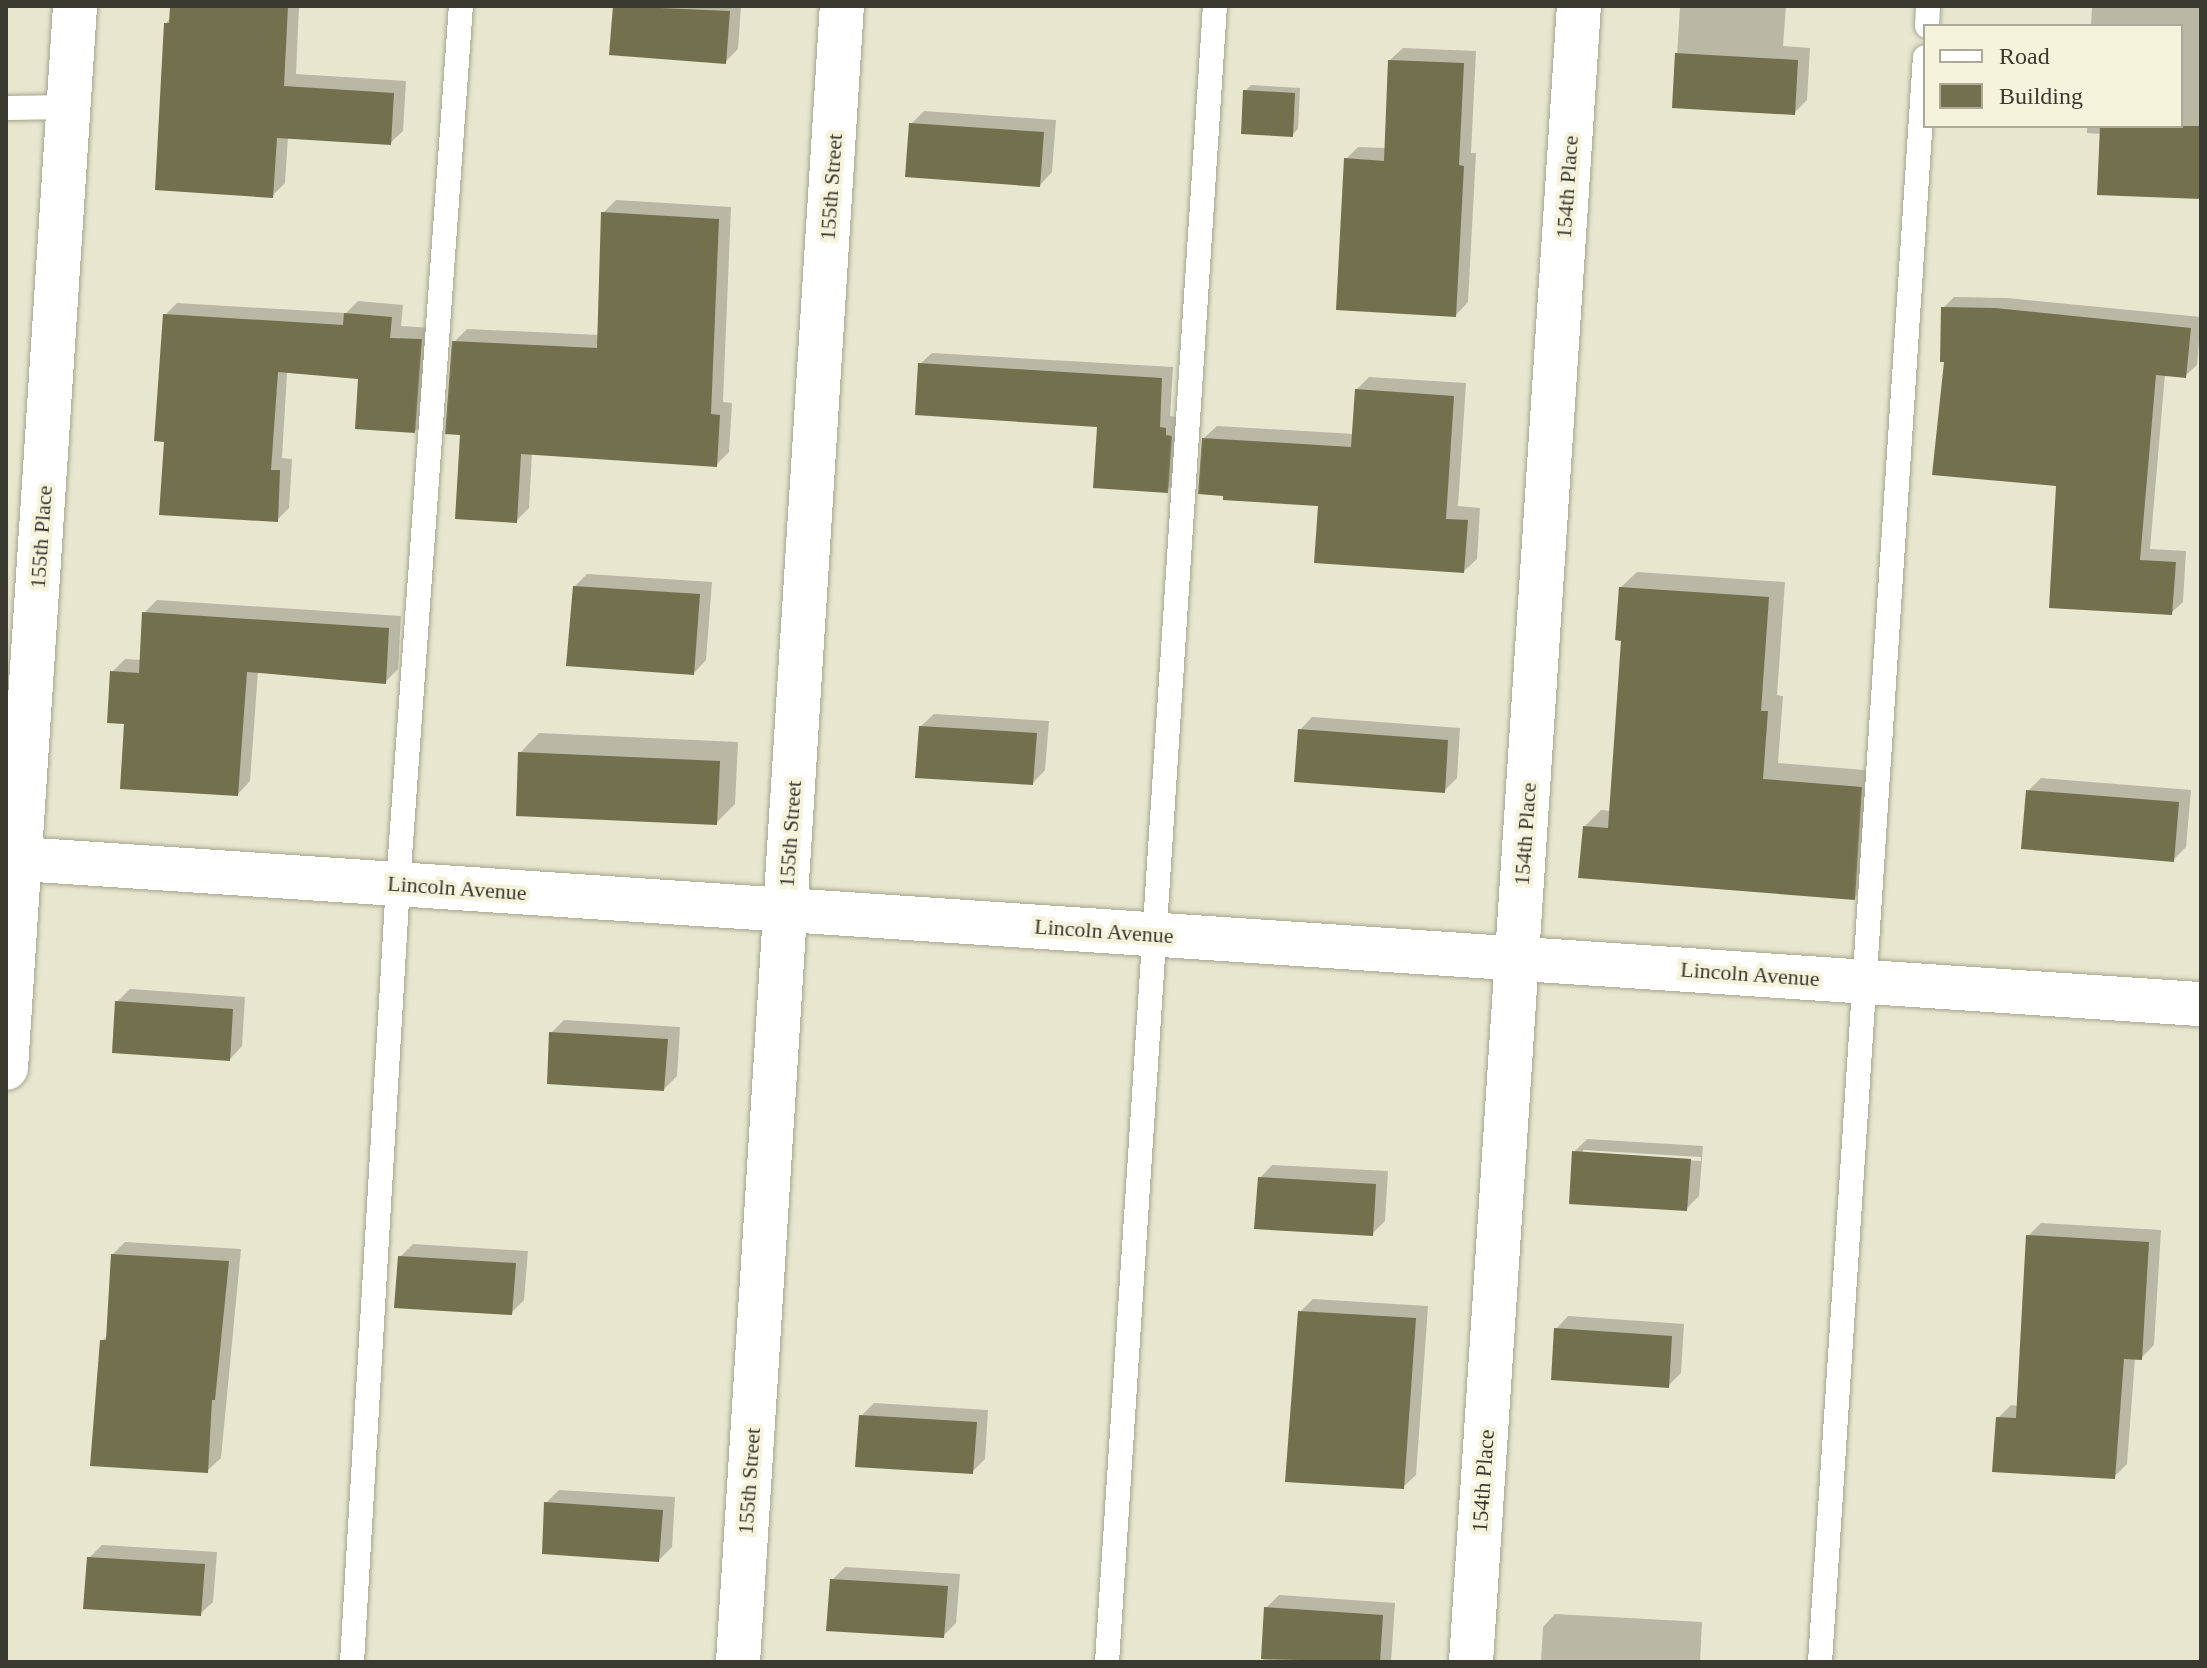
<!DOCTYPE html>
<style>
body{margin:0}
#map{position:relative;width:2207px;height:1668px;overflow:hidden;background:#e7e6ce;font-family:Georgia,serif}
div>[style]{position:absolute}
.shadow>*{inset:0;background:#0003}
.building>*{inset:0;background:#73704e}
.roads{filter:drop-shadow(0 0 2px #a5a48e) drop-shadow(0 0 2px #a5a48e)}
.service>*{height:24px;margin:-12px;padding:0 12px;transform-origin:12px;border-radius:12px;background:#fff}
.minor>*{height:44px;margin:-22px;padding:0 22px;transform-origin:22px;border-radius:22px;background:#fff}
span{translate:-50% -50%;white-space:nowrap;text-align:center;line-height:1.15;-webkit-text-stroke:8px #f5f3db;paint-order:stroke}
.street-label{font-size:22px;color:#3b3a31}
.frame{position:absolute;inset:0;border:8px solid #3b3a31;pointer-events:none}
.legend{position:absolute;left:1923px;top:24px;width:260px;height:104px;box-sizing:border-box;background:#f5f3db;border:2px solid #aba997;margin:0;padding:10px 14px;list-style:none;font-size:24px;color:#3b3a31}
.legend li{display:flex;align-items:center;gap:16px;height:40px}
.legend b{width:40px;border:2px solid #aba997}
</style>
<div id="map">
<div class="shadow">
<i style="clip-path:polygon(172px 6px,299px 6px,296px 74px,406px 81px,403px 131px,390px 143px,288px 137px,285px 183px,272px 196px,165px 24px,171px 18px)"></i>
<i style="clip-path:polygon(615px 6px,741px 6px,738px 49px,725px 62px,611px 54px)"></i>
<i style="clip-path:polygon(1680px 6px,1786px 6px,1783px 46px,1810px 48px,1807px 100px,1794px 113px,1674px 106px)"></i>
<i style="clip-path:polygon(2092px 6px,2201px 6px,2201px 197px,2101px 134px,2087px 133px,2087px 126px,2181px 126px,2181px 26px,2091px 26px)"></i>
<i style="clip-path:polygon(1403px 48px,1476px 51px,1471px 153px,1476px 153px,1468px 302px,1456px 315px,1346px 159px,1358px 147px,1386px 148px,1390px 60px)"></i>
<i style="clip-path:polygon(1251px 85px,1300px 88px,1298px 129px,1292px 135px,1245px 91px)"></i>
<i style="clip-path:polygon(924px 111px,1056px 120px,1052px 172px,1040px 185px,911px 124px)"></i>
<i style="clip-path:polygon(616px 200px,731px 207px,723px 402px,732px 403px,729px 452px,716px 465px,532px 453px,529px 508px,516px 521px,462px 433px,454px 342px,467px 329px,599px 335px,603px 213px)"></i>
<i style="clip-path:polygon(1954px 297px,2007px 298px,2201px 317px,2197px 365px,2185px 376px,2165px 374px,2150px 549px,2186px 551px,2183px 602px,2171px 613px,1946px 360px,1943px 308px)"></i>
<i style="clip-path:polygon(358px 301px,403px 305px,401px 326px,433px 328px,427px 419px,415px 431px,360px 377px,287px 373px,282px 458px,292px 459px,289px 508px,277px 520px,166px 440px,165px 315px,177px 303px,346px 313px)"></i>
<i style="clip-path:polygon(932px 353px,1173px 367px,1170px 416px,1177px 417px,1179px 479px,1167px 490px,1099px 425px,920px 364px)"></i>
<i style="clip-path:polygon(1369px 377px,1466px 383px,1458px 506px,1480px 508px,1477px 559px,1464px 571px,1320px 504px,1204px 438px,1217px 426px,1354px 434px,1356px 390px)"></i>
<i style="clip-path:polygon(1637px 572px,1785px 582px,1777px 695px,1783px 696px,1778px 763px,1877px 771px,1870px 882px,1854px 898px,1585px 826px,1601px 810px,1611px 811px,1623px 639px,1620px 588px)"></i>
<i style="clip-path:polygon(587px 574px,712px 582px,706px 660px,694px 673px,575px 586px)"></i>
<i style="clip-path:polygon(157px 600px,401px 616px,398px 669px,385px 682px,258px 671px,250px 781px,238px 794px,126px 722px,112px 672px,125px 659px,142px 660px,144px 613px)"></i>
<i style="clip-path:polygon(934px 714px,1049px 721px,1045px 770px,1033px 783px,921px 726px)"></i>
<i style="clip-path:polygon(1312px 717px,1460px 728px,1457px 778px,1444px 791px,1300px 730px)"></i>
<i style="clip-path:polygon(539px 733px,738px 742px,735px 804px,716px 823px,520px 753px)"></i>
<i style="clip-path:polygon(2041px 778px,2191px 790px,2186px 847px,2173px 860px,2028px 791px)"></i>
<i style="clip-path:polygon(130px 989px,245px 997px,242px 1046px,230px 1059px,117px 1002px)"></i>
<i style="clip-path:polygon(564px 1020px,680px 1027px,677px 1076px,664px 1089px,551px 1033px)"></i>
<i style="clip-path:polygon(evenodd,1587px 1139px,1703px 1146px,1699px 1196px,1686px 1209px,1574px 1152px,1587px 1139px,1583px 1150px,1701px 1157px,1701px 1161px,1583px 1154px,1583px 1150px)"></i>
<i style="clip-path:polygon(1272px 1165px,1388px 1171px,1385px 1221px,1372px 1234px,1260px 1178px)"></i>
<i style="clip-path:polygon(2041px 1223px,2161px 1230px,2154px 1345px,2141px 1358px,2135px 1358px,2127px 1464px,2114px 1477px,1998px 1418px,2011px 1405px,2019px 1406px,2028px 1236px)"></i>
<i style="clip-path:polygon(125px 1242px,241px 1249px,221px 1458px,208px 1470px,102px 1341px,108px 1335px,112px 1255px)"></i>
<i style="clip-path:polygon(413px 1244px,528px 1251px,524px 1300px,511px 1313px,400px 1257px)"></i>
<i style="clip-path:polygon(1313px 1299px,1428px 1306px,1416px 1475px,1403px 1487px,1300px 1312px)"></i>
<i style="clip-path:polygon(1568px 1316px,1684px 1324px,1681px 1373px,1668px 1386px,1556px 1329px)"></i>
<i style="clip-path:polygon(874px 1403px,988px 1410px,985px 1459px,972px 1472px,861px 1416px)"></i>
<i style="clip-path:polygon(559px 1490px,675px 1497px,672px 1547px,659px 1560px,546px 1503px)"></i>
<i style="clip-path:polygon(102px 1545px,217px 1552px,213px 1602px,200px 1614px,89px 1558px)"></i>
<i style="clip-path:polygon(845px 1567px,960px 1574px,956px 1623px,943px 1636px,832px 1580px)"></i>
<i style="clip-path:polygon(1279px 1595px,1395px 1603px,1391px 1662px,1263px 1662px,1266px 1608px)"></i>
<i style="clip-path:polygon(1555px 1614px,1702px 1622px,1700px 1662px,1541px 1662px,1543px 1627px)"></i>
</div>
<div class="building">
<i style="clip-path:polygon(170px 6px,288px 6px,284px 86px,394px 93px,391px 145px,277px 138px,273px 198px,155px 190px,164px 23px,169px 23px)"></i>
<i style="clip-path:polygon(613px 6px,730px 11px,726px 64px,609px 55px)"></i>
<i style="clip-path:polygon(1675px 53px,1798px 60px,1795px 115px,1672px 108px)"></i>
<i style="clip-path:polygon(1388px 60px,1464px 63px,1459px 165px,1464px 166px,1456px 317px,1336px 310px,1344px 158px,1384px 161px)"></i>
<i style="clip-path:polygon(1243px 90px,1295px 93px,1293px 137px,1241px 134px)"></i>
<i style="clip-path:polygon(909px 123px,1044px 132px,1040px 187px,905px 177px)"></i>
<i style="clip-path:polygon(2100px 126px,2201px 126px,2201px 199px,2097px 195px)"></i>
<i style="clip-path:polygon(601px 212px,719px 219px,711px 414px,720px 415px,717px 467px,521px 454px,517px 523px,455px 519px,460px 435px,445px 434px,452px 341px,597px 348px)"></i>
<i style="clip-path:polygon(1941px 307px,1995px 308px,2191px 328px,2186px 378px,2156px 375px,2140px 560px,2176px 562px,2172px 615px,2049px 608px,2056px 486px,1932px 475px,1944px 362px,1940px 362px)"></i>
<i style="clip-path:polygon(344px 313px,392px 317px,390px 338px,422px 339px,415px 433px,355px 429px,358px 379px,278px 372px,271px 470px,280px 470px,278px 522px,159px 515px,164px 442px,154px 441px,163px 314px,343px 325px)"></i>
<i style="clip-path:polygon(918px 363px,1162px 378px,1160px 427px,1166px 428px,1166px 435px,1172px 436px,1168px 493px,1093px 488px,1097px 427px,915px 415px)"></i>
<i style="clip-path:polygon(1355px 389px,1454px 396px,1446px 519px,1468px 520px,1464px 573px,1314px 563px,1318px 506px,1223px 500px,1223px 496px,1198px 494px,1202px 438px,1351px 447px)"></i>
<i style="clip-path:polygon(573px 586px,700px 594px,694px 675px,566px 666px)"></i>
<i style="clip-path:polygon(1619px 587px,1769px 597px,1761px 711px,1768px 711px,1763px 779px,1862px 787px,1855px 900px,1578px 878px,1583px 826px,1608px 828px,1621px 641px,1615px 640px)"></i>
<i style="clip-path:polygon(142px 612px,389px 628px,386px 684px,247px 672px,238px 796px,120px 789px,124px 724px,107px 723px,110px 671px,139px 673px)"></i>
<i style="clip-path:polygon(919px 726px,1037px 733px,1033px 785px,915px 778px)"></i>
<i style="clip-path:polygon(1298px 729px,1448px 740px,1445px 793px,1294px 782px)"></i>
<i style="clip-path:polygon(518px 752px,720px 761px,717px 825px,516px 816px)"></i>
<i style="clip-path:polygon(2026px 790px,2179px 802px,2174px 862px,2021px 849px)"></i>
<i style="clip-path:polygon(115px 1001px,233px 1009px,230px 1061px,112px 1053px)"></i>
<i style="clip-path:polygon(549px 1032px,668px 1039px,664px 1091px,547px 1084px)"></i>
<i style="clip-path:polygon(1572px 1151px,1691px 1159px,1687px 1211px,1569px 1204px)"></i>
<i style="clip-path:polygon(1258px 1177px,1376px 1184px,1373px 1236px,1254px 1229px)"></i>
<i style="clip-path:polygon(2026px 1235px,2149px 1242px,2142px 1360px,2124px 1359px,2115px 1479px,1992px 1472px,1996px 1417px,2016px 1418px)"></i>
<i style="clip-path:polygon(111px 1254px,229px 1261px,215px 1400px,212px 1400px,208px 1473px,90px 1466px,100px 1340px,106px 1340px)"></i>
<i style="clip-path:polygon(398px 1256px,516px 1263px,512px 1315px,394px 1308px)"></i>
<i style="clip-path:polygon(1298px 1311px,1416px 1318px,1404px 1489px,1285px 1482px)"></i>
<i style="clip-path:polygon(1554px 1328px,1672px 1336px,1669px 1388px,1551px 1380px)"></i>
<i style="clip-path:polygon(859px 1415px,977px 1422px,973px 1474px,855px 1467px)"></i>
<i style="clip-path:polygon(544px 1502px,663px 1510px,659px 1562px,542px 1554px)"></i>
<i style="clip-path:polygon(87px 1557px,205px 1564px,201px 1616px,83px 1609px)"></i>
<i style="clip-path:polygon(830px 1579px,948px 1586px,944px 1638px,826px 1631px)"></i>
<i style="clip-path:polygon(1264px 1607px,1383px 1615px,1380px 1662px,1261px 1659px)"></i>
</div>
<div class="roads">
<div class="service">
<i style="left:1927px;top:26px;width:20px;rotate:-87deg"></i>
<i style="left:6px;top:108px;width:63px;rotate:-0.9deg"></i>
<i style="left:352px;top:1662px;width:779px;rotate:-86.62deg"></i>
<i style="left:398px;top:884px;width:880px;rotate:-85.9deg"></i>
<i style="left:1107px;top:1662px;width:1660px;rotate:-86.27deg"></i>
<i style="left:1820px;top:1662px;width:1608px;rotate:-86.26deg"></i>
</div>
<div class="minor">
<i style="left:6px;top:858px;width:2200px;rotate:3.81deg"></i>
<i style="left:6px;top:1068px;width:1064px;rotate:-86.28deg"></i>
<i style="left:738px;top:1662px;width:1659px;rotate:-86.41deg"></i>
<i style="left:1471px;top:1662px;width:1660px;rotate:-86.27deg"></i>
</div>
</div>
<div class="street-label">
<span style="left:831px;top:187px;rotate:-86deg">155th Street</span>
<span style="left:1567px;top:187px;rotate:-86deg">154th Place</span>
<span style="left:41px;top:537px;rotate:-86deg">155th Place</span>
<span style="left:790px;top:834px;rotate:-86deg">155th Street</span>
<span style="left:1525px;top:834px;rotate:-86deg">154th Place</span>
<span style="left:457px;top:888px;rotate:4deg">Lincoln Avenue</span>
<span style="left:1104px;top:931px;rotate:4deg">Lincoln Avenue</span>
<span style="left:1750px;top:974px;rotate:4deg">Lincoln Avenue</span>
<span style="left:749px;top:1481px;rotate:-86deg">155th Street</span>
<span style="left:1483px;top:1481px;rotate:-86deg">154th Place</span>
</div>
<div class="frame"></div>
<ul class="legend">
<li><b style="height:10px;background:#fff"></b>Road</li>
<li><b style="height:22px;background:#73704e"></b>Building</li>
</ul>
</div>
